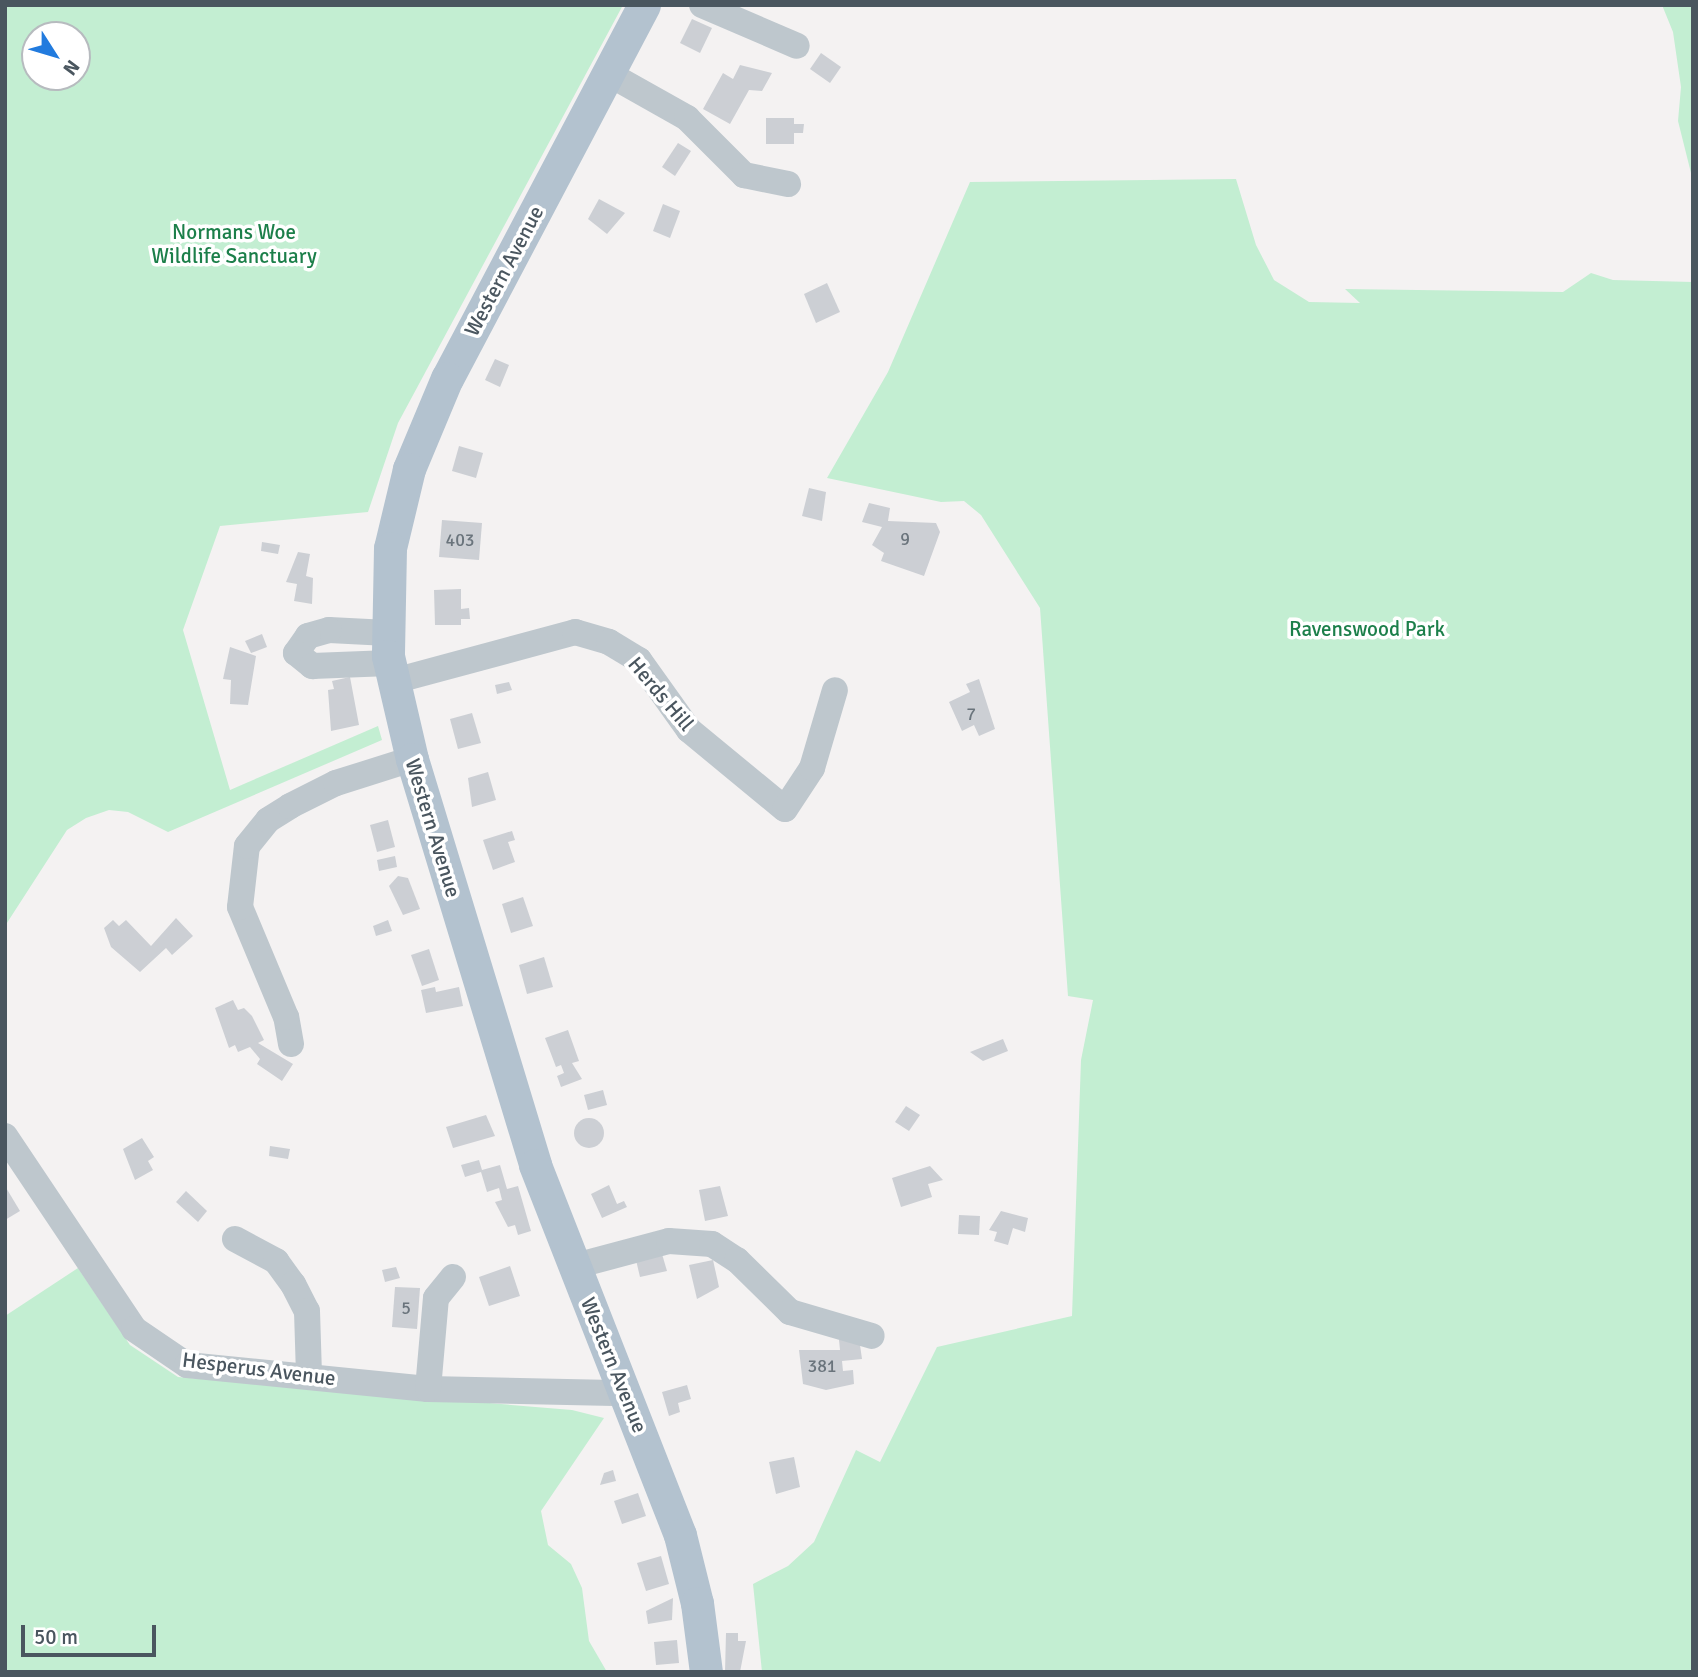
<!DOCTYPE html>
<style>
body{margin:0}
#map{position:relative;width:1698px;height:1677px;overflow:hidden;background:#f4f2f2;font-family:Signika,sans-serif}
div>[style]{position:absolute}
.green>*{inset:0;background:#c3eed2}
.building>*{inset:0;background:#cccfd4}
.round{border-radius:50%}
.minor>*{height:26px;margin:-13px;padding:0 13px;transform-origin:13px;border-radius:13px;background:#bec7cd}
.major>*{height:33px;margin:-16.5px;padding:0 16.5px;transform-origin:16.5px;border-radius:16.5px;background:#b3c2cf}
span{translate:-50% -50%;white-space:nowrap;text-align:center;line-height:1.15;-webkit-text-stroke:7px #fff;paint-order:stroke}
.number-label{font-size:18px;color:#6a747c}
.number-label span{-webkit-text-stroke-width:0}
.park-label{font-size:21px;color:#1c7f4a}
.street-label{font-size:21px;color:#4a565f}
.frame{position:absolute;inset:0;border:7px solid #4a565f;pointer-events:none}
.north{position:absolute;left:21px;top:21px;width:70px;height:70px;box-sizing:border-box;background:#fff;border:2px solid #b7bbbf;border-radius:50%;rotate:127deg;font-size:19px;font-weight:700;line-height:28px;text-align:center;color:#4a565f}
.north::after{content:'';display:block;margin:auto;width:24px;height:32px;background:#227bde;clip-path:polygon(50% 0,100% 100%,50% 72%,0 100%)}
.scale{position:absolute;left:21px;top:1625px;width:135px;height:32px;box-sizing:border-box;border:4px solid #4a565f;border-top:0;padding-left:9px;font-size:21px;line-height:24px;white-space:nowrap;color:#4a565f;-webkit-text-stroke:5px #fff;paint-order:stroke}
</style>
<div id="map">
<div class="green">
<i style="clip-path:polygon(evenodd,5px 5px,623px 5px,398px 423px,368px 512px,220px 526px,183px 630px,230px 790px,378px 726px,382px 740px,168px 832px,128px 812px,109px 810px,86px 818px,67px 830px,5px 926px,5px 5px,35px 35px,77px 35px,77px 77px,35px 77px,35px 35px)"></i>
<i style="clip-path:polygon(1662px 5px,1693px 5px,1693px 181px,1678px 121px,1681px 87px,1673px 32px)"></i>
<i style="clip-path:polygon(1236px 179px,1256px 245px,1274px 280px,1309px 302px,1360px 303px,1345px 289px,1563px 292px,1591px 273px,1613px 280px,1693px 282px,1693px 1672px,762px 1672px,753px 1584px,788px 1566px,814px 1542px,856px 1450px,880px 1462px,937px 1347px,1072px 1316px,1081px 1060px,1093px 1000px,1068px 996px,1040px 608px,981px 515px,964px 501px,941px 502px,827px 478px,888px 372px,970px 182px)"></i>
<i style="clip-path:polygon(78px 1268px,130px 1345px,178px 1377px,572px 1410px,604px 1418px,541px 1511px,548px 1545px,571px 1564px,582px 1588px,589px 1641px,607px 1672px,5px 1672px,5px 1316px)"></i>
</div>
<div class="building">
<i style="clip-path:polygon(692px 19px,712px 28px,700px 53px,680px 43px)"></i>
<i style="clip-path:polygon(821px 53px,841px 67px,830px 83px,810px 69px)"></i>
<i style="clip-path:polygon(740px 65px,772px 73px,762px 91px,749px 90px,730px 124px,703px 109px,723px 73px,733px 79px)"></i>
<i style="clip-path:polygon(766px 118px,794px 118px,794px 124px,804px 124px,803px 133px,794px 133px,794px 144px,766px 144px)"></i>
<i style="clip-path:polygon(678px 143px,691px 151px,675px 176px,662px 167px)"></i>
<i style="clip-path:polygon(599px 199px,625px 213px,607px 234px,588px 219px)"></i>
<i style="clip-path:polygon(663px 204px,680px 211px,670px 238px,653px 231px)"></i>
<i style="clip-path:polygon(827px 283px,840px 312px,816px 323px,804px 294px)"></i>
<i style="clip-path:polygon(495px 359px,509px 365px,500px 387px,485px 380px)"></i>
<i style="clip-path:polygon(459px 446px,483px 453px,476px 478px,452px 471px)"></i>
<i style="clip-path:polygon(809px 488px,826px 492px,822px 521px,802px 516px)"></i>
<i style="clip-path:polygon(869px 503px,890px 508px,888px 521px,936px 523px,940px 532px,924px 576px,881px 561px,884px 553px,872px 545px,882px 527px,862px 522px)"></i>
<i style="clip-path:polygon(442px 520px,482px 523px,479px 560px,439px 557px)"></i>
<i style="clip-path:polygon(262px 542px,280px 545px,278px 554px,261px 551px)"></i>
<i style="clip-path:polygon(298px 552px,310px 554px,306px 576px,313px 578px,312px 604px,294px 601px,297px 584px,286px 582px)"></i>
<i style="clip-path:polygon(461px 589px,461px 609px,469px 608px,470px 619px,461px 619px,461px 625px,435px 625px,434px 590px)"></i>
<i style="clip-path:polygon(262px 634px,267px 647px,251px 653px,245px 641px)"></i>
<i style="clip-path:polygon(230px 647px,256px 656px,248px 705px,230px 704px,231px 680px,223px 679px)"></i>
<i style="clip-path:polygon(350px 677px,359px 725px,331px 731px,328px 690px,334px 689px,332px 681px)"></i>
<i style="clip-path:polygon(979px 679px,995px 729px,979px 736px,974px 725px,962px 731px,949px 702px,970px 692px,966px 684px)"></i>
<i style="clip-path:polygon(509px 682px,512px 690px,497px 694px,495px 685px)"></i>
<i style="clip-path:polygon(472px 713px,481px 743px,458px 749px,450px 719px)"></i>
<i style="clip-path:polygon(488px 772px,496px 800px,472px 807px,468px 778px)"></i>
<i style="clip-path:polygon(388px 820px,395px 847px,377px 852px,370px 825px)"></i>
<i style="clip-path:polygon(512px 831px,515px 840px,508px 842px,515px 862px,493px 870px,483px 840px)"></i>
<i style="clip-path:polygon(395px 856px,397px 867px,379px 871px,377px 860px)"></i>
<i style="clip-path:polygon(398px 876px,408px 878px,420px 909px,403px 915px,389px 886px)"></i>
<i style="clip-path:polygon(523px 897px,533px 926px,511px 933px,502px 904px)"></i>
<i style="clip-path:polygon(176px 918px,193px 936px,172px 955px,166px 948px,140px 972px,111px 947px,104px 928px,113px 920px,119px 926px,126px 920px,151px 946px)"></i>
<i style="clip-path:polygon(388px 920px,392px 931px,376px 936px,373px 926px)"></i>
<i style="clip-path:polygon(429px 949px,439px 980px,422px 986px,411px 955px)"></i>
<i style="clip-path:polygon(544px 957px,553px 987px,527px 994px,519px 965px)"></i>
<i style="clip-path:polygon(435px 987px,436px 992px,459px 987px,463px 1006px,426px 1013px,421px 990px)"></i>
<i style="clip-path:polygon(233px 1000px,238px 1010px,244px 1008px,252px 1016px,264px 1040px,258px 1043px,293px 1064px,282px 1081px,257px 1064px,260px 1059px,250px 1047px,238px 1052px,235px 1045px,229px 1048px,215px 1008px)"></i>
<i style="clip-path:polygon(568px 1030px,579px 1061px,572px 1063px,582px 1079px,561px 1087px,557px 1076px,564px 1073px,561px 1065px,556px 1067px,545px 1038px)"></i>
<i style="clip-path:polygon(1003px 1039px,1008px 1051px,983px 1061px,970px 1052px)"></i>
<i style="clip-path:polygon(603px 1090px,607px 1105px,588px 1110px,584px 1095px)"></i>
<i style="clip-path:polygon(906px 1106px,920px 1115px,909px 1131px,895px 1122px)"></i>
<i style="clip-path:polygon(486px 1115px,495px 1136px,453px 1148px,446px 1127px)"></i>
<i class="round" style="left:574px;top:1118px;width:30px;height:30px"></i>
<i style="clip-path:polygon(142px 1138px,154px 1157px,148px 1161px,153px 1170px,135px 1180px,123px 1149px)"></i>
<i style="clip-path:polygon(270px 1146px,290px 1149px,288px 1159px,269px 1156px)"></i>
<i style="clip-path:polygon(479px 1160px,482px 1170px,500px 1165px,507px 1189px,518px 1186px,531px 1231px,518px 1235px,515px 1225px,508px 1227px,495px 1202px,502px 1200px,499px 1188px,487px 1192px,481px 1172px,465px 1177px,461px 1165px)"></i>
<i style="clip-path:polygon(930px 1166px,943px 1180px,928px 1184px,932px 1197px,901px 1207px,892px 1178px)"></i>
<i style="clip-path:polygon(609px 1185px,617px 1204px,624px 1201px,627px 1207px,602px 1218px,591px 1194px)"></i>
<i style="clip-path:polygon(5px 1186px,20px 1211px,5px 1220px)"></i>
<i style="clip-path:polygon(720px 1186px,728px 1216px,705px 1221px,699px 1190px)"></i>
<i style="clip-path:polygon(186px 1191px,207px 1211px,198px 1222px,176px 1202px)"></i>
<i style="clip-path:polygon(1001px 1211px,1028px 1218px,1025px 1232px,1013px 1228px,1008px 1245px,994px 1241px,997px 1232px,989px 1230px)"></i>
<i style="clip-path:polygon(959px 1215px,980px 1216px,979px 1235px,958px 1234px)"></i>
<i style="clip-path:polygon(662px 1254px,667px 1271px,640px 1277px,636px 1260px)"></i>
<i style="clip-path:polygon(713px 1260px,719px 1287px,697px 1299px,689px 1265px)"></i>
<i style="clip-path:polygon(510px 1266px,520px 1296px,489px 1306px,479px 1277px)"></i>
<i style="clip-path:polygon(396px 1267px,400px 1278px,385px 1282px,382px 1270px)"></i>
<i style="clip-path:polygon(395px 1287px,420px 1288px,417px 1329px,392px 1327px)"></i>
<i style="clip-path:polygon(859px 1338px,862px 1359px,842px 1361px,843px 1371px,853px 1370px,854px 1384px,826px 1390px,803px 1384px,799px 1350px,840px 1350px,839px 1340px)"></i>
<i style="clip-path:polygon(687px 1385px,691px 1399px,678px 1403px,680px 1412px,669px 1416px,662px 1392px)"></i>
<i style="clip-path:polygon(794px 1457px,800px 1487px,776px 1494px,769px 1462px)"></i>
<i style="clip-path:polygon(613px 1470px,616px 1481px,600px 1485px,604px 1473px)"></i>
<i style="clip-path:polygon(638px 1493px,646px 1516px,622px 1524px,614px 1501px)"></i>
<i style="clip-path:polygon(661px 1556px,669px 1584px,646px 1591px,637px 1563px)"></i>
<i style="clip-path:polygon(673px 1598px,672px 1620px,648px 1624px,646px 1611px)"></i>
<i style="clip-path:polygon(726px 1633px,738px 1633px,738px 1641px,746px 1641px,740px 1672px,725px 1672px)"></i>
<i style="clip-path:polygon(677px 1640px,679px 1663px,656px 1665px,654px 1642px)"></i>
</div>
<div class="minor">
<i style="left:702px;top:5px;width:103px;rotate:23.3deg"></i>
<i style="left:609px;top:74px;width:90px;rotate:29.4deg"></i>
<i style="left:687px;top:118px;width:81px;rotate:45deg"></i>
<i style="left:744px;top:175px;width:45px;rotate:11.6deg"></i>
<i style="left:388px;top:633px;width:59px;rotate:-177.1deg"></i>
<i style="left:329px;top:630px;width:22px;rotate:164deg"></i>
<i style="left:308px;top:636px;width:21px;rotate:125deg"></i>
<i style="left:296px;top:653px;width:21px;rotate:39deg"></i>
<i style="left:312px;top:666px;width:78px;rotate:-2.2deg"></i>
<i style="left:394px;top:681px;width:188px;rotate:-15.1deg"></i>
<i style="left:575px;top:632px;width:35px;rotate:16deg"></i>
<i style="left:609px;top:642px;width:35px;rotate:31deg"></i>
<i style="left:639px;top:660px;width:86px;rotate:54.5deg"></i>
<i style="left:689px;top:730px;width:124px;rotate:39.5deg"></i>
<i style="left:785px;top:809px;width:49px;rotate:-56.6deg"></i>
<i style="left:812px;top:768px;width:81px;rotate:-73.6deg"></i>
<i style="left:291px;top:1044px;width:27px;rotate:-100deg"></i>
<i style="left:286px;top:1017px;width:119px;rotate:-112.7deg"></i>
<i style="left:240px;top:907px;width:61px;rotate:-83.5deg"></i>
<i style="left:247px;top:846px;width:33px;rotate:-51deg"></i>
<i style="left:268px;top:820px;width:26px;rotate:-32deg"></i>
<i style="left:290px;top:806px;width:51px;rotate:-26.6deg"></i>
<i style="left:336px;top:783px;width:80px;rotate:-17.5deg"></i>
<i style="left:5px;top:1136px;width:232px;rotate:56.2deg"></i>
<i style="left:134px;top:1329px;width:64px;rotate:34.2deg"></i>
<i style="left:187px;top:1365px;width:242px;rotate:5.7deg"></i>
<i style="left:428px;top:1389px;width:198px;rotate:1.2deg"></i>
<i style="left:235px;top:1239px;width:47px;rotate:28.2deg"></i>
<i style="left:276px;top:1261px;width:29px;rotate:54deg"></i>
<i style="left:293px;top:1284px;width:30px;rotate:63deg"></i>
<i style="left:307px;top:1311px;width:63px;rotate:88.2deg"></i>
<i style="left:575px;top:1266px;width:97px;rotate:-14.9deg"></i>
<i style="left:669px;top:1241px;width:43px;rotate:4deg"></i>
<i style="left:712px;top:1244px;width:30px;rotate:33deg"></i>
<i style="left:737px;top:1260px;width:74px;rotate:44.5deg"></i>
<i style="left:790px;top:1312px;width:85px;rotate:16.3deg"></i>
<i style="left:428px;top:1389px;width:91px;rotate:-85deg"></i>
<i style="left:436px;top:1298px;width:27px;rotate:-51deg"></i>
</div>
<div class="major">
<i style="left:644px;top:5px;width:422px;rotate:117.8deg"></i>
<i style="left:447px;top:378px;width:99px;rotate:112.7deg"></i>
<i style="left:409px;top:469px;width:81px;rotate:103.5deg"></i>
<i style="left:390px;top:548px;width:108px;rotate:91.1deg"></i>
<i style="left:388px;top:656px;width:106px;rotate:76.9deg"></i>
<i style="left:412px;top:759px;width:424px;rotate:73.1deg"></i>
<i style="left:535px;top:1165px;width:397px;rotate:68.6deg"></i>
<i style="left:680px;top:1535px;width:70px;rotate:76deg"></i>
<i style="left:697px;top:1603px;width:70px;rotate:82.6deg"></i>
</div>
<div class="number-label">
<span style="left:905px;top:539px">9</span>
<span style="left:460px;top:540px">403</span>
<span style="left:971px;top:714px">7</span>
<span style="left:406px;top:1308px">5</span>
<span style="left:822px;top:1366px">381</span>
</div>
<div class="park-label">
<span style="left:234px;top:244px">Normans Woe<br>Wildlife Sanctuary</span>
<span style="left:1367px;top:629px">Ravenswood Park</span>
</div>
<div class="street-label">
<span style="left:504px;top:271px;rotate:-62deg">Western Avenue</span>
<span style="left:661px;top:694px;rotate:50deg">Herds Hill</span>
<span style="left:433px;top:828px;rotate:73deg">Western Avenue</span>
<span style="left:614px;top:1365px;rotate:68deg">Western Avenue</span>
<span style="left:259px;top:1369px;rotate:7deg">Hesperus Avenue</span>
</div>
<div class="frame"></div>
<div class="north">N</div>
<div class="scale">50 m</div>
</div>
